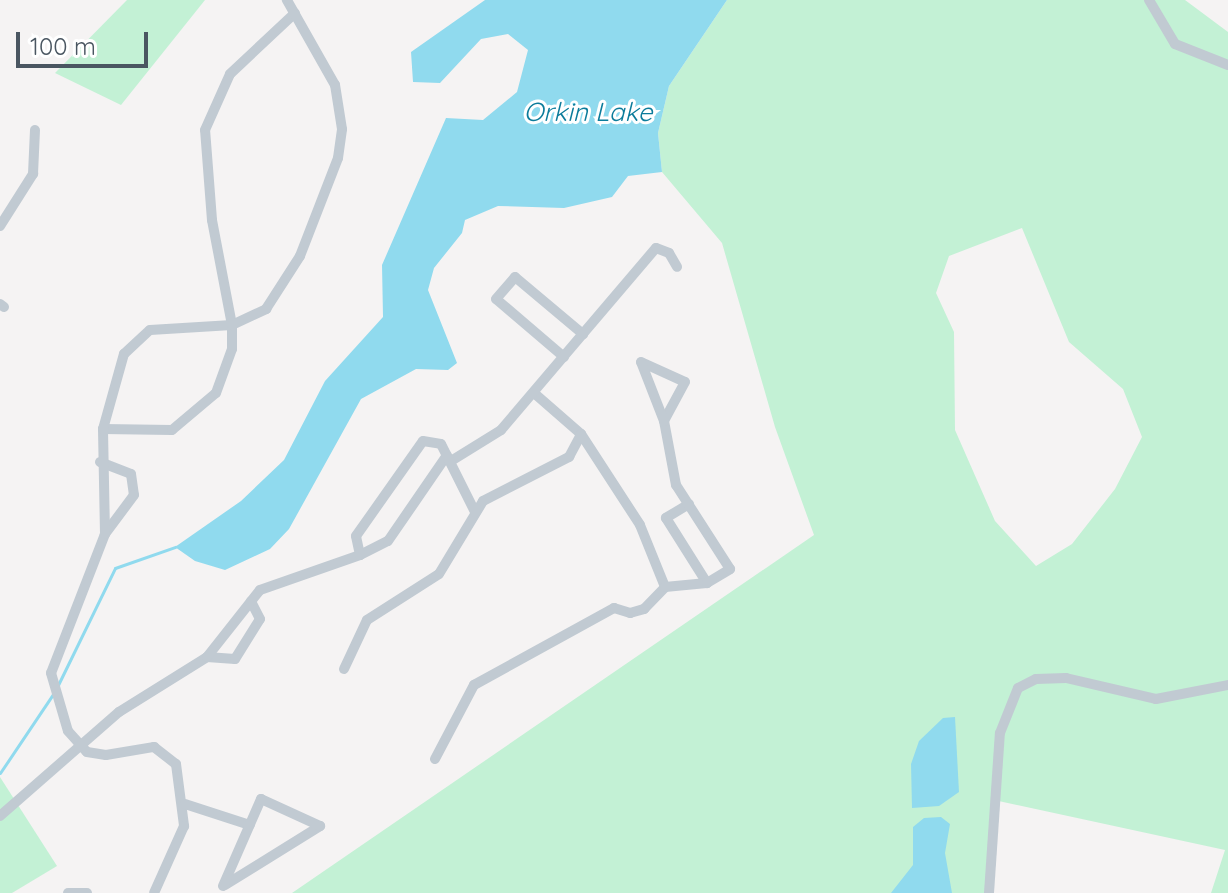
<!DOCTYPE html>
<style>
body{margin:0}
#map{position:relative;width:1228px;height:893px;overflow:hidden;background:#f5f3f3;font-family:Quicksand,sans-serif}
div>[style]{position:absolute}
.green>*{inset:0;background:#c3f1d5}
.water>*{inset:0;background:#90daee}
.stream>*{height:3px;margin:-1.5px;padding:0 1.5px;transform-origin:1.5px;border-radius:1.5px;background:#90daee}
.street>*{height:10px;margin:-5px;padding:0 5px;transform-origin:5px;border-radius:5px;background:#c1cad2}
span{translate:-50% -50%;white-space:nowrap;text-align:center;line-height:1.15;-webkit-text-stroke:6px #fff;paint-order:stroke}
.water-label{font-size:26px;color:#0c7c9b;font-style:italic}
.scale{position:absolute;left:16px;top:32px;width:132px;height:36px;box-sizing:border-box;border:4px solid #4a5661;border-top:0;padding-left:10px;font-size:24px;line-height:28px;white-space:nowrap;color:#4a5661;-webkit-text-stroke:6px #fff;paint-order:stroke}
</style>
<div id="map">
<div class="green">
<i style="clip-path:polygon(127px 0,205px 0,121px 105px,55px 73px)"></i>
<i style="clip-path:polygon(evenodd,727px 0,1185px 0,1228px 32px,1228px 893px,1211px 893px,1225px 850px,994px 800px,986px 893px,292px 893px,814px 535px,775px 427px,722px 243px,662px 172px,658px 133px,669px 86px,727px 0,1022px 228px,1069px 342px,1123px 389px,1142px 437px,1115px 489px,1072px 544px,1036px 566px,995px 521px,955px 430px,954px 332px,936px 293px,949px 256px,1022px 228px)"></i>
<i style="clip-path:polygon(0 777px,57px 866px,12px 893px,0 893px)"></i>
</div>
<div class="water">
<i style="clip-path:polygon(485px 0,727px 0,669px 86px,658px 133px,662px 172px,628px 176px,612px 197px,564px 208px,498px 206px,465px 220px,462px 233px,434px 268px,428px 290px,457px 363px,448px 370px,416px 369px,361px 399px,289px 529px,270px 549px,225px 570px,195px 561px,175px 547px,241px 501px,284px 460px,325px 381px,383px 317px,382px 265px,446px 118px,483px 120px,517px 92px,528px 50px,508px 34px,481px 39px,440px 83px,413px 82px,411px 52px)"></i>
<i style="clip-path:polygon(955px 717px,959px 792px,939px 806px,912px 808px,911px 764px,919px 741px,943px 718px)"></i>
<i style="clip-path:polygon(924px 818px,941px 817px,950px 824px,945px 853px,952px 893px,891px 893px,913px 865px,913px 827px)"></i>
</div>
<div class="stream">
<i style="left:57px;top:687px;width:132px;rotate:-64deg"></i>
<i style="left:115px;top:568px;width:64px;rotate:-19.3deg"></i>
<i style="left:0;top:773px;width:95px;rotate:-56.1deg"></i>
</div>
<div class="street">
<i style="left:1149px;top:0;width:51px;rotate:59.4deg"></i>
<i style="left:1175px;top:44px;width:57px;rotate:21.6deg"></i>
<i style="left:0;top:226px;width:62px;rotate:-57.6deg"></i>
<i style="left:33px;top:174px;width:44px;rotate:-87.4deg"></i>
<i style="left:0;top:304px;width:5px;rotate:37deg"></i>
<i style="left:564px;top:357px;width:89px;rotate:-139.5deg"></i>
<i style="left:496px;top:299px;width:29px;rotate:-49deg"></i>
<i style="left:515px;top:277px;width:89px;rotate:40deg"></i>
<i style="left:641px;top:362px;width:48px;rotate:24.4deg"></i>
<i style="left:685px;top:382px;width:44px;rotate:118.3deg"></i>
<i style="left:534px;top:393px;width:62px;rotate:41.1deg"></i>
<i style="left:581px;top:434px;width:108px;rotate:57deg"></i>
<i style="left:640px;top:525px;width:67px;rotate:68deg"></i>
<i style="left:103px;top:429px;width:69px;rotate:0.8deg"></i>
<i style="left:172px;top:430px;width:57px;rotate:-40.1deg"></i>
<i style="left:216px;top:393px;width:47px;rotate:-70deg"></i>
<i style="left:232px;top:349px;width:24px;rotate:-90deg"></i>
<i style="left:232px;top:325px;width:107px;rotate:-100.8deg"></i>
<i style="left:212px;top:220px;width:90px;rotate:-94.4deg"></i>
<i style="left:205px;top:130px;width:61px;rotate:-65.9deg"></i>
<i style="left:230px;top:74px;width:89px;rotate:-43.2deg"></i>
<i style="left:451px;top:461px;width:59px;rotate:-31.8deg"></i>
<i style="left:501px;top:430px;width:239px;rotate:-49.6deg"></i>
<i style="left:656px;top:248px;width:14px;rotate:21deg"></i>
<i style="left:669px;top:253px;width:16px;rotate:60deg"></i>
<i style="left:100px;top:462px;width:33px;rotate:21deg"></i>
<i style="left:131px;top:474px;width:21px;rotate:82deg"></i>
<i style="left:134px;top:495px;width:49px;rotate:126.6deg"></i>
<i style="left:105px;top:534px;width:149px;rotate:111.2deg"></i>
<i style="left:51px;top:673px;width:60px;rotate:73.7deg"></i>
<i style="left:68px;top:731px;width:28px;rotate:48deg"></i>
<i style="left:87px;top:752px;width:19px;rotate:9deg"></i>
<i style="left:106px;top:755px;width:49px;rotate:-9.5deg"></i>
<i style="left:154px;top:747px;width:28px;rotate:38deg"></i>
<i style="left:176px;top:764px;width:63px;rotate:82.6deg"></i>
<i style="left:184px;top:826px;width:73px;rotate:114.1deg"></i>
<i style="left:689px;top:504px;width:27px;rotate:149deg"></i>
<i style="left:666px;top:518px;width:77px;rotate:57.8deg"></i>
<i style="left:105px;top:534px;width:105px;rotate:-91.1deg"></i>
<i style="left:103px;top:429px;width:78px;rotate:-74.4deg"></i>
<i style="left:124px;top:354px;width:35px;rotate:-43deg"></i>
<i style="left:150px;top:330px;width:82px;rotate:-3.5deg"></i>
<i style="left:232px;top:325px;width:38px;rotate:-25deg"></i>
<i style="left:266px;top:309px;width:63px;rotate:-57.3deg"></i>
<i style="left:300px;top:256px;width:105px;rotate:-68.8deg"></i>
<i style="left:338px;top:158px;width:29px;rotate:-82deg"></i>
<i style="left:342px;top:129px;width:45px;rotate:-99deg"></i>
<i style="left:335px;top:85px;width:98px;rotate:-119.5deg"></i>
<i style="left:360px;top:555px;width:31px;rotate:-27deg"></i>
<i style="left:388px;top:541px;width:104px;rotate:-55.5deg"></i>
<i style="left:207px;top:657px;width:28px;rotate:4deg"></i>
<i style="left:235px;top:659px;width:47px;rotate:-58deg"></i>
<i style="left:260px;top:619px;width:20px;rotate:-117deg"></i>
<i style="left:344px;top:669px;width:54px;rotate:-64.9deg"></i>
<i style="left:367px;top:620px;width:85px;rotate:-32.6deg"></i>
<i style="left:439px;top:574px;width:85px;rotate:-58.9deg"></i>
<i style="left:483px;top:501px;width:97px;rotate:-27.1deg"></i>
<i style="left:569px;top:457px;width:26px;rotate:-62deg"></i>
<i style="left:435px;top:759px;width:84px;rotate:-62.2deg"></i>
<i style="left:474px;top:685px;width:160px;rotate:-28.8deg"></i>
<i style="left:614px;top:608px;width:17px;rotate:17deg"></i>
<i style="left:630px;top:613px;width:15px;rotate:-16deg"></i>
<i style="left:644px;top:609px;width:30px;rotate:-46deg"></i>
<i style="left:665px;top:587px;width:42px;rotate:-5.4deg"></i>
<i style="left:707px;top:583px;width:27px;rotate:-31deg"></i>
<i style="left:730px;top:569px;width:100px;rotate:-122.7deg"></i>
<i style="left:676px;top:485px;width:65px;rotate:-100.6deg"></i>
<i style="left:664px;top:421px;width:63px;rotate:-111.3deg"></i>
<i style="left:185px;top:804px;width:68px;rotate:17.9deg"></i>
<i style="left:0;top:816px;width:158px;rotate:-41.2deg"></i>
<i style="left:119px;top:712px;width:104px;rotate:-32deg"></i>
<i style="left:207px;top:657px;width:85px;rotate:-51.7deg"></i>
<i style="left:260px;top:590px;width:106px;rotate:-19.3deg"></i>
<i style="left:360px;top:555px;width:19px;rotate:-102deg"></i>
<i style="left:356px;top:536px;width:116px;rotate:-54.8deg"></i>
<i style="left:423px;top:441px;width:18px;rotate:9deg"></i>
<i style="left:441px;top:444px;width:76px;rotate:63.4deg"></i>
<i style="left:225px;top:885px;width:112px;rotate:-31.8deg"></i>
<i style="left:223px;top:886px;width:95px;rotate:-66.4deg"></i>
<i style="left:261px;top:799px;width:65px;rotate:24.6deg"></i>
<i style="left:68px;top:893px;width:19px"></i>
<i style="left:989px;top:893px;width:160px;rotate:-86.1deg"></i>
<i style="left:1000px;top:733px;width:48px;rotate:-68.2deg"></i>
<i style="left:1018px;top:688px;width:20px;rotate:-27deg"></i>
<i style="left:1036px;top:679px;width:30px;rotate:-2deg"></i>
<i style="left:1066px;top:678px;width:92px;rotate:13.1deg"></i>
<i style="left:1156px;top:699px;width:73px;rotate:-11deg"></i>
</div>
<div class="water-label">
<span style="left:588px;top:112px">Orkin Lake</span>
</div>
<div class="scale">100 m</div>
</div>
